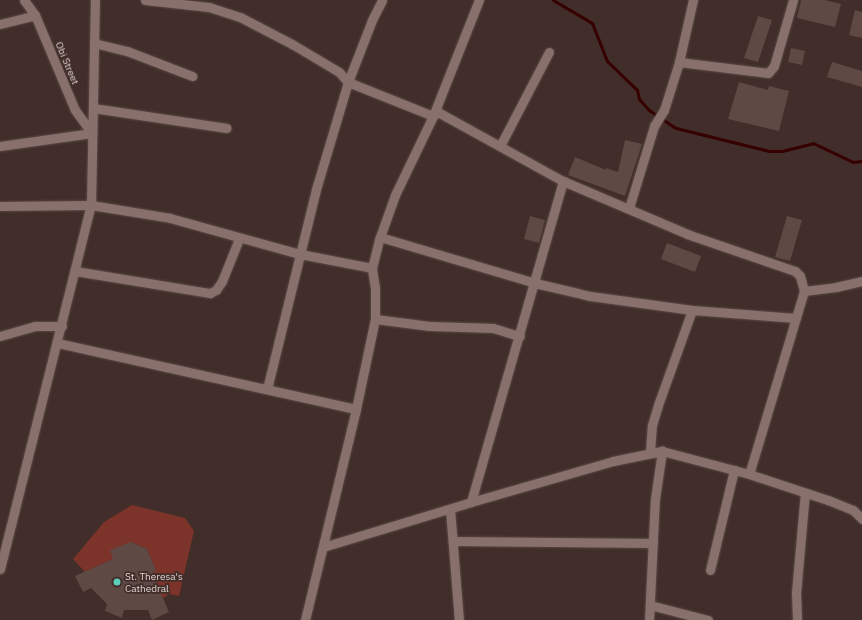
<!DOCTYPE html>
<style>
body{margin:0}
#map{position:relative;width:862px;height:620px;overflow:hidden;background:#412d29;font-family:"IBM Plex Sans",sans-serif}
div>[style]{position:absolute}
.green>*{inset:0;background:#7c342a}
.stream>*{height:3px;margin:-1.5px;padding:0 1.5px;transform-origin:1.5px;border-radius:1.5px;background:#360000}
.building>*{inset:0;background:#5f4945}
.roads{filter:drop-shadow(0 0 1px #5b4a48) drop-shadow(0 0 1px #5b4a48)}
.minor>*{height:9px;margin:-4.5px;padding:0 4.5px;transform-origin:4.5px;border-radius:4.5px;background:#88716c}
.dots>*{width:11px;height:11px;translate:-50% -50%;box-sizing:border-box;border:2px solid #412d29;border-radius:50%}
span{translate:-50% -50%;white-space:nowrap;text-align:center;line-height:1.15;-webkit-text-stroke:3.5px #412d29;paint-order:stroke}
.street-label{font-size:10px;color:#e2d4d2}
.poi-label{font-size:10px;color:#e2d4d2}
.left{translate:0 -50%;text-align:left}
</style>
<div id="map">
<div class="green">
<i style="clip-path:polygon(132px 505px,185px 518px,194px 531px,179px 596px,169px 594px,163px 598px,152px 573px,156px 571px,147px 549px,131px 542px,113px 559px,85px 572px,73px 559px,104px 522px)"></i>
</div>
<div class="stream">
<i style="left:553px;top:0;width:45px;rotate:30.5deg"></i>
<i style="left:592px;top:23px;width:41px;rotate:68.5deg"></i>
<i style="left:607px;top:61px;width:42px;rotate:44deg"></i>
<i style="left:637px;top:90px;width:9px;rotate:77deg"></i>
<i style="left:639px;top:99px;width:15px;rotate:48deg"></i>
<i style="left:649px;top:110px;width:32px;rotate:34deg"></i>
<i style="left:676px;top:128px;width:96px;rotate:13.9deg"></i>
<i style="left:769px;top:151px;width:13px"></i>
<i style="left:782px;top:151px;width:32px;rotate:-14deg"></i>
<i style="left:813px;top:143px;width:44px;rotate:25.4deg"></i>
<i style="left:853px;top:162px;width:9px;rotate:-6deg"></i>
</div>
<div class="building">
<i style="clip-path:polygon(801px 0,825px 0,841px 4px,835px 27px,797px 18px)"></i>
<i style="clip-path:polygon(855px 10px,862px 12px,862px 38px,849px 35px)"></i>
<i style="clip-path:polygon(758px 16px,772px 20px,758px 62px,744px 58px)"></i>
<i style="clip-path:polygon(791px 48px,805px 51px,802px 65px,788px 62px)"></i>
<i style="clip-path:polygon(832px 62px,862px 71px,862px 87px,827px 77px)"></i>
<i style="clip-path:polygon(739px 82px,768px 90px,769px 86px,789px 91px,779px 131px,728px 119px)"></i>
<i style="clip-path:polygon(625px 140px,642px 144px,625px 196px,568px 175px,575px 157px,606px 170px,606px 168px,618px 172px)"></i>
<i style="clip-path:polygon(530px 216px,545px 220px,539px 243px,524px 239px)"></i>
<i style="clip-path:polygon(787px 216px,802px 220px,790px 261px,775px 257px)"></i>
<i style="clip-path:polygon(667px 243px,701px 256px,695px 272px,661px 259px)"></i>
<i style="clip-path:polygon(131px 542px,147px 549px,156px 571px,152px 573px,169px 612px,152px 620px,148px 610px,124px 610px,122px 618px,105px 611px,107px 604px,91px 588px,83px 592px,75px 576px,113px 559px,110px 550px)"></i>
</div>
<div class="roads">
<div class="minor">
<i style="left:24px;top:0;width:19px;rotate:54deg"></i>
<i style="left:35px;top:15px;width:103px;rotate:67.2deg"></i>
<i style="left:75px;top:110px;width:29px;rotate:54deg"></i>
<i style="left:145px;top:0;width:64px;rotate:6.2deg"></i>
<i style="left:209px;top:7px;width:33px;rotate:18deg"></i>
<i style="left:240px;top:17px;width:59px;rotate:27.4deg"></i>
<i style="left:292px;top:44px;width:55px;rotate:30.8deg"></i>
<i style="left:339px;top:72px;width:13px;rotate:48deg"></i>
<i style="left:348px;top:82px;width:92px;rotate:21.8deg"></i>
<i style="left:0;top:24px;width:36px;rotate:-14deg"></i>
<i style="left:94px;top:43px;width:34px;rotate:14deg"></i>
<i style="left:127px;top:51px;width:70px;rotate:21deg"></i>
<i style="left:679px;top:62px;width:90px;rotate:7deg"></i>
<i style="left:768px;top:73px;width:9px;rotate:-49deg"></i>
<i style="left:774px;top:66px;width:69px;rotate:-73.9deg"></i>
<i style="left:93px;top:108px;width:135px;rotate:8.5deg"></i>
<i style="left:436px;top:111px;width:145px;rotate:28.9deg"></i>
<i style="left:563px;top:181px;width:135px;rotate:23.1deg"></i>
<i style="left:687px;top:234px;width:114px;rotate:18.9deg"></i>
<i style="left:795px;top:271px;width:7px;rotate:45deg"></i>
<i style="left:800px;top:276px;width:16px;rotate:75deg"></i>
<i style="left:804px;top:291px;width:191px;rotate:106.7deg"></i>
<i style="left:0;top:146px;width:93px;rotate:-8deg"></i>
<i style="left:500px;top:146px;width:106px;rotate:-62.5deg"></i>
<i style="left:0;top:206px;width:91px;rotate:-0.6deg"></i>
<i style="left:91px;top:205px;width:80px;rotate:9.3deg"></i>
<i style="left:170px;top:218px;width:135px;rotate:15.5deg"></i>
<i style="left:300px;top:254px;width:73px;rotate:11deg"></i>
<i style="left:629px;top:208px;width:86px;rotate:-73deg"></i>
<i style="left:654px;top:126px;width:19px;rotate:-58deg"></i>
<i style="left:664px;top:110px;width:50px;rotate:-72.6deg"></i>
<i style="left:679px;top:62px;width:64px;rotate:-77.3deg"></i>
<i style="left:380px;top:237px;width:162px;rotate:16.5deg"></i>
<i style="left:535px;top:283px;width:57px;rotate:13.3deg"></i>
<i style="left:590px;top:296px;width:103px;rotate:7.8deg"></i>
<i style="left:692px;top:310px;width:104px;rotate:4.4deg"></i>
<i style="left:75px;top:271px;width:137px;rotate:9.3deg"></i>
<i style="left:210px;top:293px;width:7px;rotate:-27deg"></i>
<i style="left:216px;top:290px;width:11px;rotate:-56deg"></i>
<i style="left:222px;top:281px;width:45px;rotate:-68deg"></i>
<i style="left:804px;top:291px;width:32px;rotate:-7deg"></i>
<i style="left:836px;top:287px;width:27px;rotate:-13deg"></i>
<i style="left:375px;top:319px;width:55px;rotate:7.3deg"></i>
<i style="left:430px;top:326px;width:63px;rotate:1.8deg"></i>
<i style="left:493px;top:328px;width:28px;rotate:17deg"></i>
<i style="left:0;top:336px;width:36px;rotate:-16deg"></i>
<i style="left:35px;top:326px;width:27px"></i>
<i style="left:58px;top:343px;width:305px;rotate:12.5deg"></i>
<i style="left:267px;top:389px;width:209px;rotate:-76.2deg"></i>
<i style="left:317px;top:186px;width:109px;rotate:-73.4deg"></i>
<i style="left:348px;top:82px;width:66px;rotate:-68.8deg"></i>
<i style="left:372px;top:20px;width:22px;rotate:-63deg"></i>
<i style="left:650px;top:452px;width:27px;rotate:-86deg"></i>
<i style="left:652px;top:425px;width:21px;rotate:-73deg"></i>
<i style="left:658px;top:405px;width:101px;rotate:-70.3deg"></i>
<i style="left:471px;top:502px;width:334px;rotate:-74deg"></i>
<i style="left:450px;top:509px;width:111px;rotate:85.4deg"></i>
<i style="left:453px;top:541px;width:200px;rotate:0.6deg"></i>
<i style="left:323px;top:547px;width:155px;rotate:-16.9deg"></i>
<i style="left:471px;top:502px;width:148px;rotate:-16.1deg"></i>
<i style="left:613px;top:461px;width:50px;rotate:-11.5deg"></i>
<i style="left:662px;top:451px;width:90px;rotate:14.8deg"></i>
<i style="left:749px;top:474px;width:83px;rotate:18.2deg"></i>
<i style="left:828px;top:500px;width:27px;rotate:22deg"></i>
<i style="left:853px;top:510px;width:13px;rotate:45deg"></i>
<i style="left:0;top:569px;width:375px;rotate:-76deg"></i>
<i style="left:91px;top:205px;width:205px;rotate:-88.9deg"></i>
<i style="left:710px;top:570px;width:103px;rotate:-76.5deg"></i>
<i style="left:650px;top:605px;width:60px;rotate:14.5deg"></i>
<i style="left:305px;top:620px;width:217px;rotate:-76.4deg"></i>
<i style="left:356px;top:409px;width:92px;rotate:-78.1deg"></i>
<i style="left:375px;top:319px;width:31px;rotate:-90deg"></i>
<i style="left:375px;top:288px;width:20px;rotate:-99deg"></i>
<i style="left:372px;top:268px;width:32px;rotate:-76deg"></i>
<i style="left:380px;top:237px;width:45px;rotate:-70.3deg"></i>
<i style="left:395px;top:195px;width:88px;rotate:-64.3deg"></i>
<i style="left:433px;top:116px;width:125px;rotate:-68.4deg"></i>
<i style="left:649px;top:620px;width:121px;rotate:-87.2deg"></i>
<i style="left:655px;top:499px;width:49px;rotate:-81.7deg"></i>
<i style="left:797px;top:620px;width:27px;rotate:-92deg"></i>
<i style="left:796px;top:593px;width:100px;rotate:-84.9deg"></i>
</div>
</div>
<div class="dots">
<i style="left:117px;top:582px;background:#5cceba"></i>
</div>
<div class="street-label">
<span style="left:67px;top:63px;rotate:67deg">Obi Street</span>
</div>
<div class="poi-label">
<span class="left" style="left:125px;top:582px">St. Theresa's<br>Cathedral</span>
</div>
</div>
